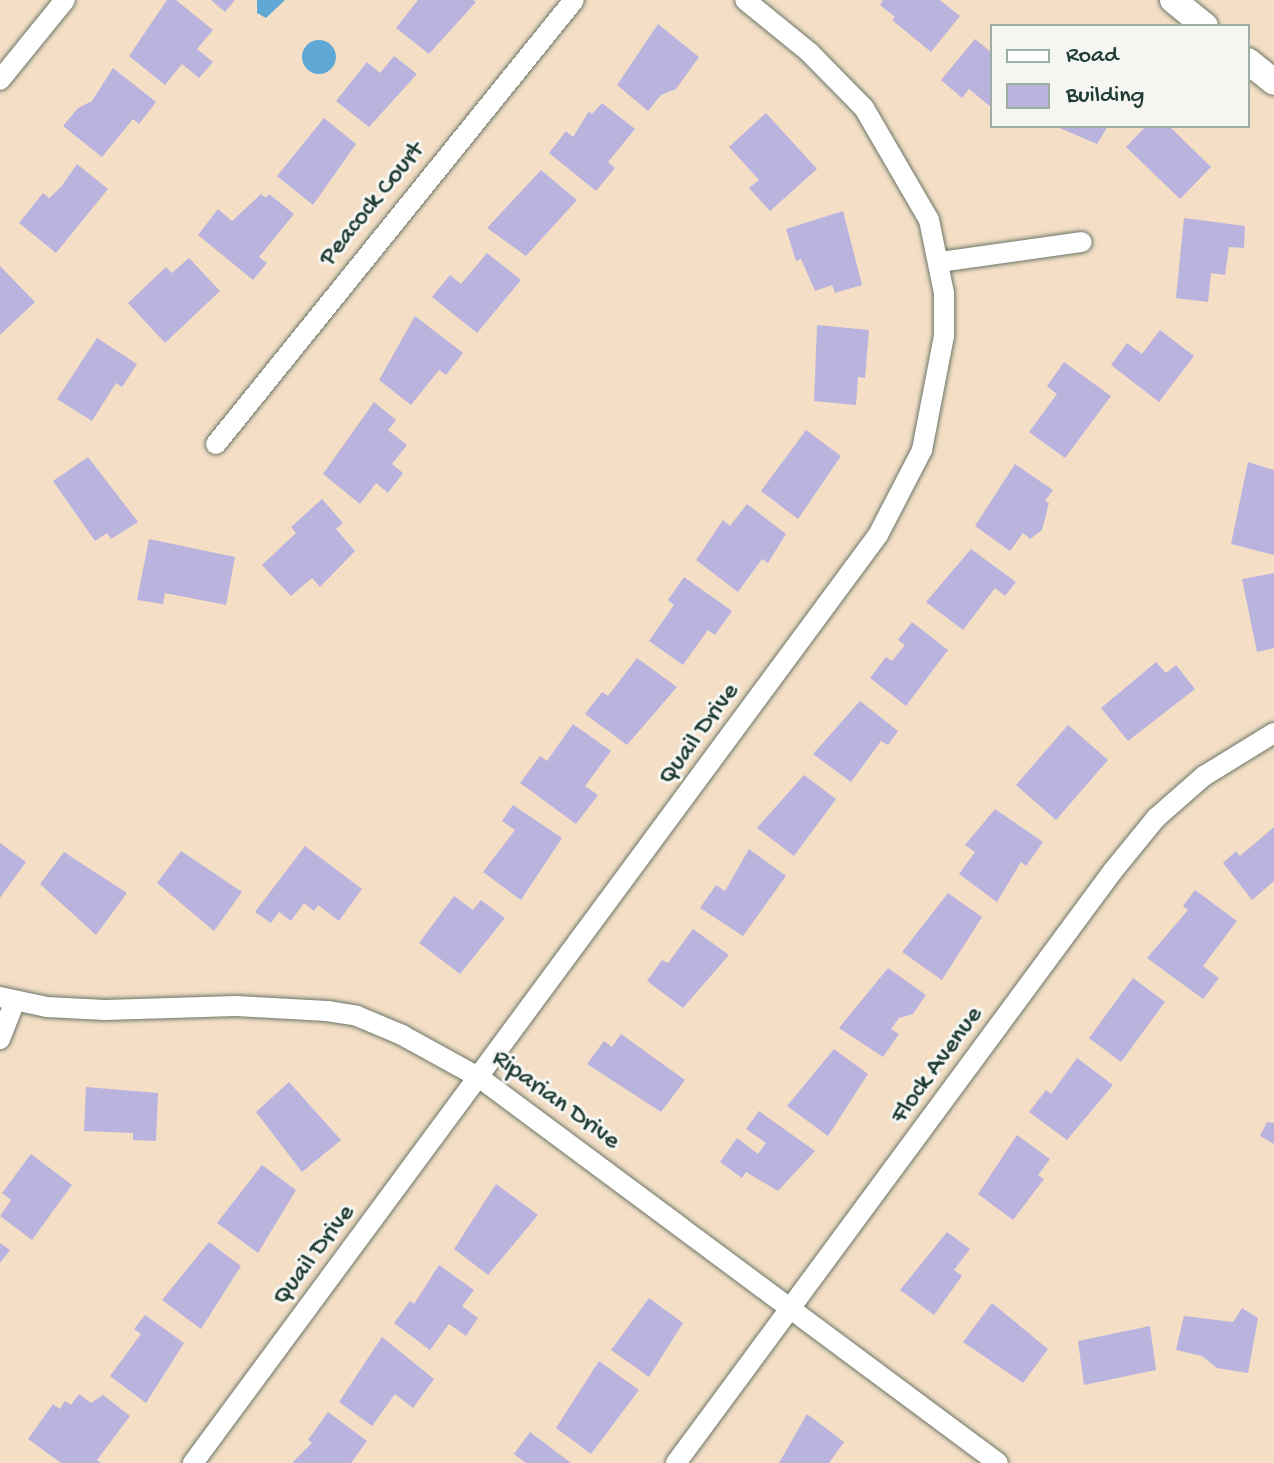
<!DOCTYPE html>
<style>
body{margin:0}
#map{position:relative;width:1274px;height:1463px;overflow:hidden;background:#f4dfc6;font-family:"Gochi Hand",sans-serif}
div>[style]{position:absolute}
.water>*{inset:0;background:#5fa8d6}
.round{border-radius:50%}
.building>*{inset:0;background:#bab3de}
.roads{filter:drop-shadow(0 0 2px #6a7667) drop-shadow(0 0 2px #6a7667)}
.minor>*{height:20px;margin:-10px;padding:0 10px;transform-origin:10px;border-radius:10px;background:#fff}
.tertiary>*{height:26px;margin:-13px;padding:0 13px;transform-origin:13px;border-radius:13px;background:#fff}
span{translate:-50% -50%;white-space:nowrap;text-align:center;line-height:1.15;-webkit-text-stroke:6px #f6f6f2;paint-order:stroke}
.street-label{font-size:26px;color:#1f3d34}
.legend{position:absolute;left:990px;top:24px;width:260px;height:104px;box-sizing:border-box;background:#f6f6f2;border:2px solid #a0aca6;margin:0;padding:10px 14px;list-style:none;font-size:24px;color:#1f3d34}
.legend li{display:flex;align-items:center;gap:16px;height:40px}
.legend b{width:40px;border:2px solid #a0aca6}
</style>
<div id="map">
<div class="water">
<i style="clip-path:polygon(257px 0,285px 0,266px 18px,257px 13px)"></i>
<i class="round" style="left:302px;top:40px;width:34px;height:34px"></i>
</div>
<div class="building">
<i style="clip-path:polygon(167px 0,176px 0,213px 30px,197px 49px,213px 62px,199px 78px,182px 64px,165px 85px,129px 56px)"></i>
<i style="clip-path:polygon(211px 0,235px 0,225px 12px)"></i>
<i style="clip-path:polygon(418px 0,473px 0,476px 2px,429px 54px,396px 28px)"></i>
<i style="clip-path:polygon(883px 0,940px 0,960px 16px,931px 52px,892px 20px,895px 17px,880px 5px)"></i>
<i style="clip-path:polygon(658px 24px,699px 57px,676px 89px,661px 95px,648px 111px,617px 85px)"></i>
<i style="clip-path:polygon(975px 39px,992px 53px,992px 108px,969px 89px,962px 98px,941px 80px)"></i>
<i style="clip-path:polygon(394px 56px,417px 74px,369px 127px,336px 101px,367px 62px,380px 73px)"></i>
<i style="clip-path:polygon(113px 68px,156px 102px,139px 124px,133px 119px,102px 157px,63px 126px,78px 108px,92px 101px)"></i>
<i style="clip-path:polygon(602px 103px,635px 129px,608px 162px,615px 168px,596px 191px,549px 153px,566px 131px,573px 137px,589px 111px,592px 114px)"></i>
<i style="clip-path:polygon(766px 113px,817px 169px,770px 211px,749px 188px,759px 180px,729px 147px)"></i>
<i style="clip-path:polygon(324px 118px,356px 144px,313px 205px,277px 176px)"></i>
<i style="clip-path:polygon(1055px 126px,1108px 126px,1097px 144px)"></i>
<i style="clip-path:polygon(1146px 126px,1169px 126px,1211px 167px,1180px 199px,1126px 147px)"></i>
<i style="clip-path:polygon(77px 164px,108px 189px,56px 253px,19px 223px,43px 193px,49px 198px,61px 187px)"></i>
<i style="clip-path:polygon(541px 170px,577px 200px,526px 256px,487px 228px)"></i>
<i style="clip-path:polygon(261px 194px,266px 198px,269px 194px,294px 214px,259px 257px,267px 263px,253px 280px,198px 235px,218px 209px,232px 221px)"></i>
<i style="clip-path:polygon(843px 211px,862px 285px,835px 293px,832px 285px,815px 291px,801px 259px,796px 261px,786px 229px)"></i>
<i style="clip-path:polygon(1184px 218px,1245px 226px,1244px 248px,1229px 247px,1225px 275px,1211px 273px,1208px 302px,1176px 298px)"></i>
<i style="clip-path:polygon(487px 253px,521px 280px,477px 333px,432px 297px,450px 275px,461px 284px)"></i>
<i style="clip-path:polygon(189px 258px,220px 291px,165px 343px,128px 303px,166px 267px,172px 273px)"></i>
<i style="clip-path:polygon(0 266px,35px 302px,0 335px)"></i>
<i style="clip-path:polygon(415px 316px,463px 353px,446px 375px,439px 370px,411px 405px,379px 380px)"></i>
<i style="clip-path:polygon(817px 325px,869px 330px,865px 378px,858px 377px,856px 405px,814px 401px)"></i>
<i style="clip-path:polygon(1160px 330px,1194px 356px,1159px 402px,1111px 365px,1127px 343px,1142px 354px)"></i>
<i style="clip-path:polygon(97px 338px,137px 364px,122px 387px,116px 383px,92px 421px,57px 399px)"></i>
<i style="clip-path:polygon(1064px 362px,1111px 396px,1065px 458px,1029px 432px,1057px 394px,1047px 386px)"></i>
<i style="clip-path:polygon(374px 402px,396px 420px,388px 430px,407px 445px,392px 464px,403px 473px,388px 493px,376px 483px,360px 504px,323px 474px)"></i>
<i style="clip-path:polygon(806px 430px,841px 456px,798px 519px,761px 491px)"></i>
<i style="clip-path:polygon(88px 457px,138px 522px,111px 539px,107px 533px,95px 541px,53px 481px)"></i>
<i style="clip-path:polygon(1248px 462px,1274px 470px,1274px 555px,1231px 544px)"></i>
<i style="clip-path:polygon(1015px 464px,1053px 490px,1045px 501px,1049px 503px,1042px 530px,1030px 539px,1023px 533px,1010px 551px,975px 526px)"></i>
<i style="clip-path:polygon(322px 499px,343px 523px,336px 529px,355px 551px,320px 587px,312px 578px,291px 596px,262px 565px,296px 533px,291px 527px)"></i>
<i style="clip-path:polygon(747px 504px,786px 534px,768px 563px,762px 559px,738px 592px,696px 560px,723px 520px,730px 526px)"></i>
<i style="clip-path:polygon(149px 539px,235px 557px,226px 605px,165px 593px,163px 604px,137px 600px)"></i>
<i style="clip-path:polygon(971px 549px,1016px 582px,1005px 596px,995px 588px,963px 630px,926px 602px)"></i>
<i style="clip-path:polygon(1274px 573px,1274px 648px,1257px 652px,1242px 579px)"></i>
<i style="clip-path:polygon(684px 577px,732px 611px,715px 635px,708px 630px,683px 665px,649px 641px,674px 605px,668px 600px)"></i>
<i style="clip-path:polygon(912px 622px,948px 650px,906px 706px,870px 678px,886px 657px,892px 661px,905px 645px,898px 640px)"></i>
<i style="clip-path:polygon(637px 658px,677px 687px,627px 745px,585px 714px,602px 692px,608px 696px)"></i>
<i style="clip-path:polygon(1156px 662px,1166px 673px,1176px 665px,1195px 689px,1128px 741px,1101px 708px)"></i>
<i style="clip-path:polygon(860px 701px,898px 731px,888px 745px,881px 741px,851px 782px,813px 754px)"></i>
<i style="clip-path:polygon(573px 724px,611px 751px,585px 786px,598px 795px,576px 824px,520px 783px,540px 756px,547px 761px)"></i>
<i style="clip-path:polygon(1068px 725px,1108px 760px,1056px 820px,1016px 785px)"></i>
<i style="clip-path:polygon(804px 775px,836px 799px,794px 856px,757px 828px)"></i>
<i style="clip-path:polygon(513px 805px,562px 838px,521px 900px,483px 872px,515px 830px,502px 821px)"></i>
<i style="clip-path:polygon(995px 809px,1043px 842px,1026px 866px,1021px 862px,997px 902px,959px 874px,975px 852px,965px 845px)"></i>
<i style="clip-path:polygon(1274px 827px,1274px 881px,1252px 900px,1223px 863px,1236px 851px,1240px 856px)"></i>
<i style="clip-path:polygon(0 843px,26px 862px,0 898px)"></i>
<i style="clip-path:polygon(305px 846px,362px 889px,339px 921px,318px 905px,314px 911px,304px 903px,291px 921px,279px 912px,271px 923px,255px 912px)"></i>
<i style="clip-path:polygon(749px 849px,786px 876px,743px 936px,700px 908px,716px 885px,725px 891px)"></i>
<i style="clip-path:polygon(181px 851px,242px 892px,214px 931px,157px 883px)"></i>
<i style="clip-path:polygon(64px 852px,127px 893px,96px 935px,40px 884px)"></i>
<i style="clip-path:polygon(1195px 890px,1237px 921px,1203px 966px,1219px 978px,1203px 999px,1147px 958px,1188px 910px,1183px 906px)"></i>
<i style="clip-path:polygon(948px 893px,982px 917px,942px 980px,902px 952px)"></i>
<i style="clip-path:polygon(454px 896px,473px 910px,481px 900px,505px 918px,460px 974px,419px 943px)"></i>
<i style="clip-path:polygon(693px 929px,729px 955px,683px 1008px,647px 981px,662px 960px,668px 963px)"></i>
<i style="clip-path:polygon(888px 968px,926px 995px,913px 1014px,899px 1018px,891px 1029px,899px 1034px,883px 1057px,839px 1028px)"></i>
<i style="clip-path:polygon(1133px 978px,1165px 1002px,1121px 1062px,1089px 1038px)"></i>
<i style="clip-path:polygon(621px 1034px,685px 1080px,661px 1112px,587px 1064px,604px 1041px,612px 1047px)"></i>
<i style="clip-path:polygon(834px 1049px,868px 1074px,828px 1136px,787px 1106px)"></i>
<i style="clip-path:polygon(1077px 1058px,1113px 1085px,1067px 1140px,1029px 1112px,1046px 1090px,1051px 1094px)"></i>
<i style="clip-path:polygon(289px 1082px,341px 1140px,302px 1172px,256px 1112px)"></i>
<i style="clip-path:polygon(86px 1087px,158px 1093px,156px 1141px,133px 1140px,133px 1133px,84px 1131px)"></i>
<i style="clip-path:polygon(759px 1111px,815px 1151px,778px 1191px,746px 1172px,742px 1178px,720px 1162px,737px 1138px,758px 1154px,766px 1143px,746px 1129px)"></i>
<i style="clip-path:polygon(1267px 1122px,1274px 1123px,1274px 1144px,1260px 1136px)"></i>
<i style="clip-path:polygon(1017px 1135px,1050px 1159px,1038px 1175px,1044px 1179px,1013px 1220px,978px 1194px)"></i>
<i style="clip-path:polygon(31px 1154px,72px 1185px,32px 1240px,0 1216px,11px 1200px,2px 1193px)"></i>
<i style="clip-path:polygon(262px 1165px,296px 1190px,258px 1253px,217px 1223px)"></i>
<i style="clip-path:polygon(496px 1184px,538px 1215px,488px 1275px,454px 1249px)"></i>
<i style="clip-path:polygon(947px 1232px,970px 1249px,954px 1270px,962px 1276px,934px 1315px,900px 1290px)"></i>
<i style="clip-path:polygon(209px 1242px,241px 1266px,201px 1329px,162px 1300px)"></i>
<i style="clip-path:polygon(0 1243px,10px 1250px,0 1263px)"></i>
<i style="clip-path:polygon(439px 1265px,474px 1290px,462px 1306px,478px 1318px,466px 1336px,449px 1324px,430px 1350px,394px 1323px,410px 1301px,414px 1304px)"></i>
<i style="clip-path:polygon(649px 1298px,683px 1323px,649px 1377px,611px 1350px)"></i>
<i style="clip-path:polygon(992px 1303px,1048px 1349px,1023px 1383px,963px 1342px)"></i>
<i style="clip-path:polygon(1242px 1308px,1258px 1318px,1248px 1373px,1217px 1368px,1202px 1356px,1176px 1350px,1184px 1316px,1233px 1322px)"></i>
<i style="clip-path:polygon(145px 1315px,184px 1343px,146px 1403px,110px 1376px,141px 1334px,134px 1329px)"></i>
<i style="clip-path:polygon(1150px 1326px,1156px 1370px,1084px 1385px,1078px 1341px)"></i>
<i style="clip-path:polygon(382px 1337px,434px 1379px,413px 1408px,395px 1394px,372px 1426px,339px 1402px)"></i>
<i style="clip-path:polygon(599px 1361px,639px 1390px,591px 1454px,556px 1428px)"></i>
<i style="clip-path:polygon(79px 1394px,91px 1403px,103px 1395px,130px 1416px,97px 1460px,101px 1463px,61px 1463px,28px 1439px,53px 1404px,60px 1409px,65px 1401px,71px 1405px)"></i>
<i style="clip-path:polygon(328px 1412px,367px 1441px,351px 1463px,292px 1463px,312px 1443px,308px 1440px)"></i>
<i style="clip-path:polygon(807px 1414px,844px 1442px,829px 1463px,779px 1463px)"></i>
<i style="clip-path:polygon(530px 1432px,571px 1463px,526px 1463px,514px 1454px)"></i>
</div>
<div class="roads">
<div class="minor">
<i style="left:0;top:80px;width:103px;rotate:-50.9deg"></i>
<i style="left:940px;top:262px;width:143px;rotate:-8deg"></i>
<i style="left:216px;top:444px;width:570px;rotate:-51.12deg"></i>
<i style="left:0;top:997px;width:48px;rotate:12deg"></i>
<i style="left:47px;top:1007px;width:58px;rotate:3deg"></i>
<i style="left:105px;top:1010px;width:131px;rotate:-1.7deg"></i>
<i style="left:236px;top:1006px;width:91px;rotate:3.1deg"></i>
<i style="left:327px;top:1011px;width:30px;rotate:9deg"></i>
<i style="left:357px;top:1016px;width:49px;rotate:22.9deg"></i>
<i style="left:402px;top:1035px;width:89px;rotate:28.9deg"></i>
<i style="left:480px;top:1078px;width:645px;rotate:36.62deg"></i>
<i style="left:0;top:1039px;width:41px;rotate:-68.5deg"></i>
<i style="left:193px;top:1463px;width:1153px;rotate:-53.57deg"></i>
<i style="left:878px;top:535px;width:96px;rotate:-62.6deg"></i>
<i style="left:922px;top:450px;width:116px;rotate:-79.1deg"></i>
<i style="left:944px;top:336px;width:43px;rotate:-90deg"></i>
<i style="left:944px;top:293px;width:75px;rotate:-101.6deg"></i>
<i style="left:929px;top:220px;width:129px;rotate:-120.1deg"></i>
<i style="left:864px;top:108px;width:78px;rotate:-134.5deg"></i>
<i style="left:809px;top:52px;width:82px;rotate:-140.9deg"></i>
<i style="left:676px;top:1463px;width:734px;rotate:-53.58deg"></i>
<i style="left:1112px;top:872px;width:70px;rotate:-50.8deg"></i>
<i style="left:1156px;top:818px;width:64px;rotate:-41.2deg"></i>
<i style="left:1204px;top:776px;width:82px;rotate:-31.6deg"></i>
</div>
<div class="tertiary">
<i style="left:1173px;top:0;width:41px;rotate:39.1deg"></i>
<i style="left:1248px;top:61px;width:33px;rotate:39deg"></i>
</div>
</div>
<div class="street-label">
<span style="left:373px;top:205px;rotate:-51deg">Peacock Court</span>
<span style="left:700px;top:735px;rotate:-54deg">Quail Drive</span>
<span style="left:938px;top:1066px;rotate:-54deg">Flock Avenue</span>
<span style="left:555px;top:1101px;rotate:36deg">Riparian Drive</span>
<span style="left:315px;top:1256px;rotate:-53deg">Quail Drive</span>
</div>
<ul class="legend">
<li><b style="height:10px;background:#fff"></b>Road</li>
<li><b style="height:22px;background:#bab3de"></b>Building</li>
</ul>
</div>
